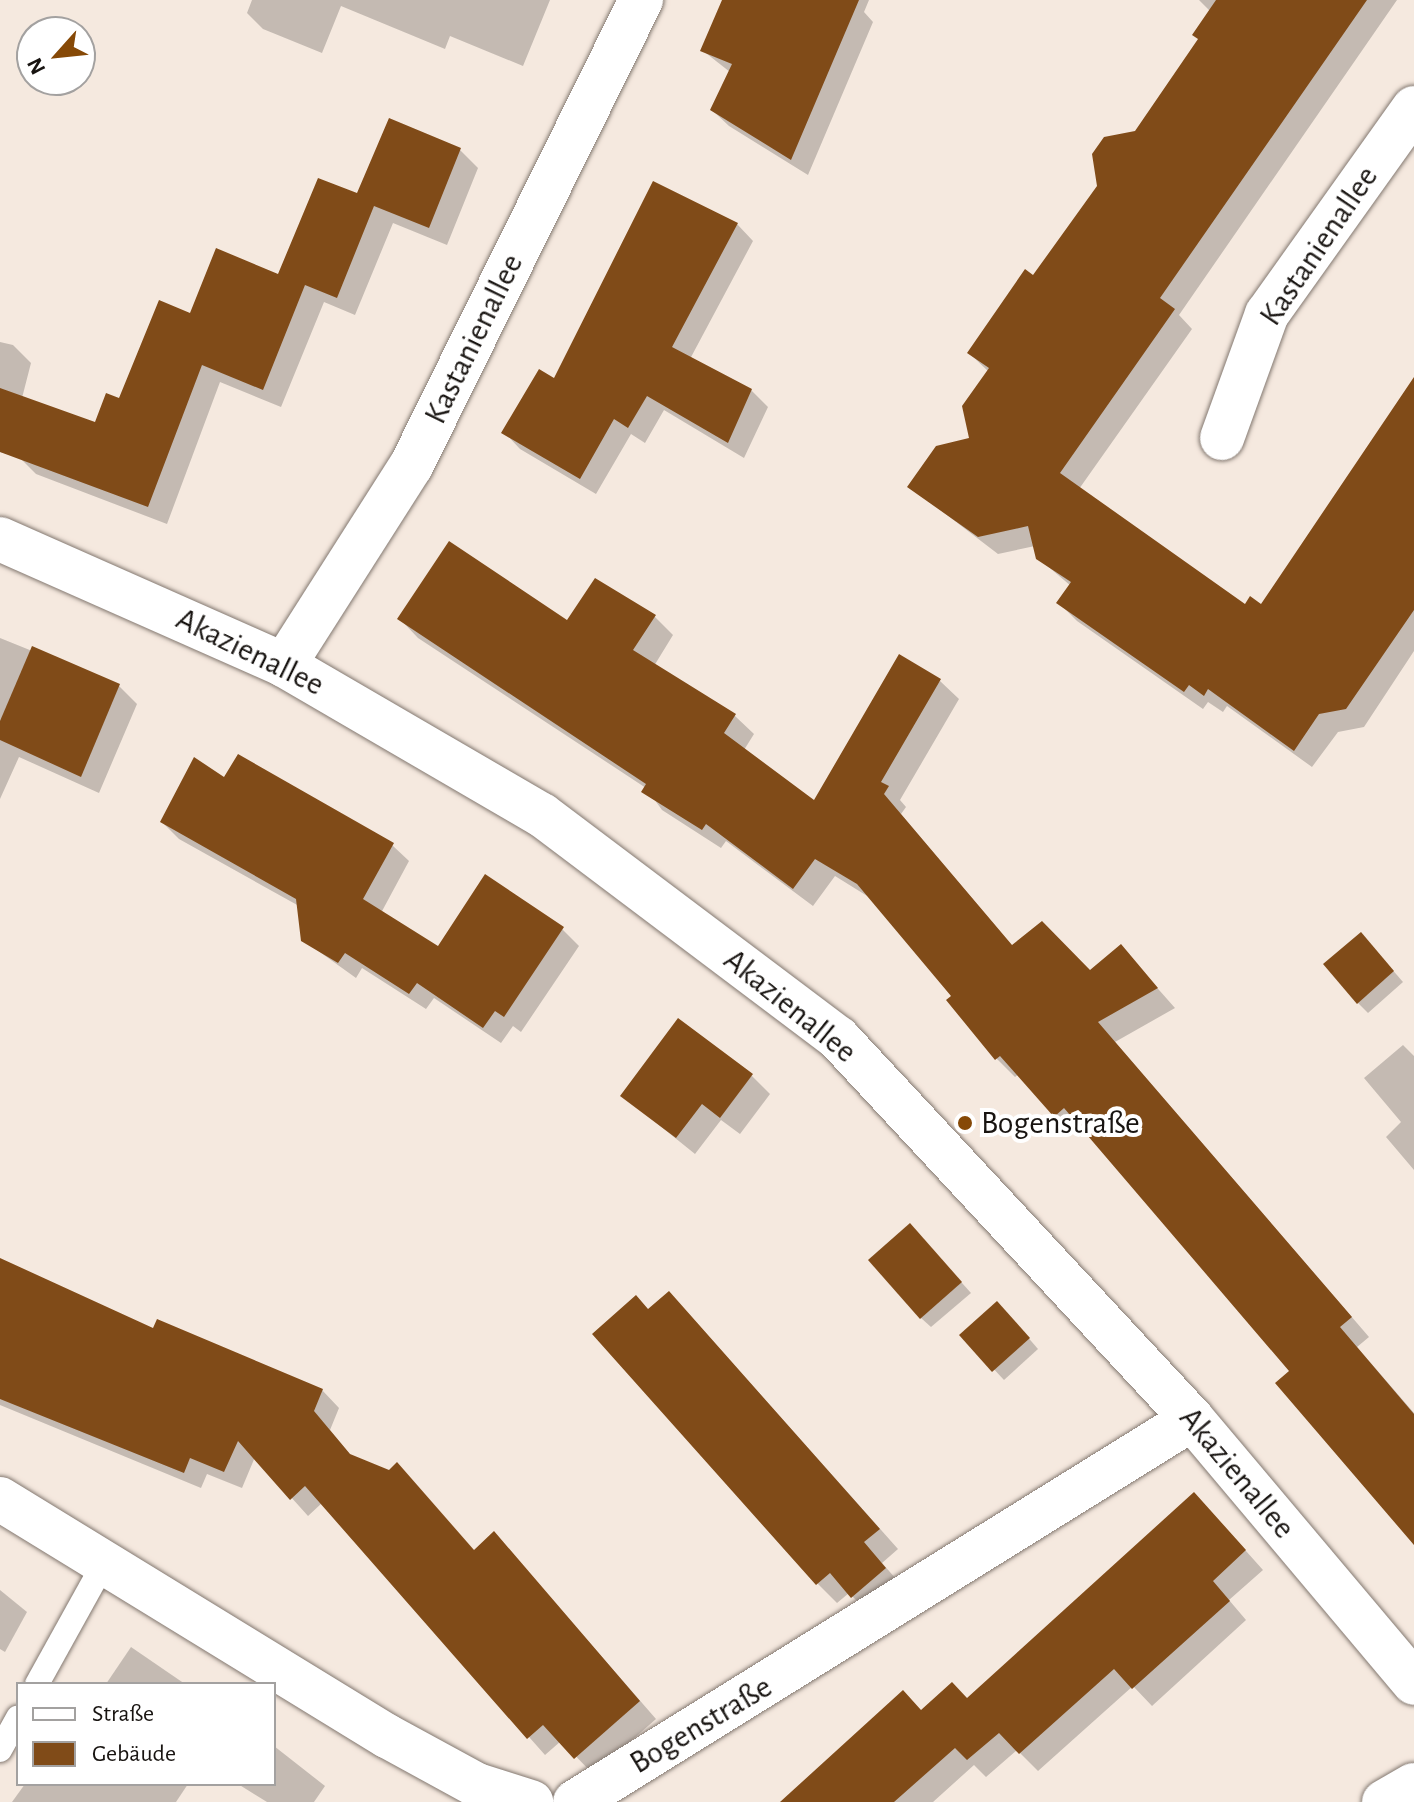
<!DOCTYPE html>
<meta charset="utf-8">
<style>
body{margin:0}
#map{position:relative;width:1414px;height:1802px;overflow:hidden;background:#f5e9df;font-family:"Alegreya Sans",sans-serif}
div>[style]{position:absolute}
.shadow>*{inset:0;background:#0003}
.building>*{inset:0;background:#804b18}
.roads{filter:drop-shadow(0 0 2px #837870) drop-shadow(0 0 2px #837870)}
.lane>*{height:24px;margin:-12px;padding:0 12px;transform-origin:12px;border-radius:12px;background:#fff}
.street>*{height:44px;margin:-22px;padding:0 22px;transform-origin:22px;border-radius:22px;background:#fff}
.dots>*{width:22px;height:22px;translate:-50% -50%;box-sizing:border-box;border:4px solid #fff;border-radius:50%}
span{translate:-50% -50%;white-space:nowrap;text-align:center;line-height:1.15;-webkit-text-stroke:8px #fff;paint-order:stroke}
.street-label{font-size:32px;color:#181411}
.poi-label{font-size:32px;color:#181411}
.left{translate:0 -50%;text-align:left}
.legend{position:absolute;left:16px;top:1682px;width:260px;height:104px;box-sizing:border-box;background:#fff;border:2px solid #a3a1a0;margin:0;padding:10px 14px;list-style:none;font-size:24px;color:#181411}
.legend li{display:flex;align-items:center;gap:16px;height:40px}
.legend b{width:40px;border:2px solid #a3a1a0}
.north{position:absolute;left:16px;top:16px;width:80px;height:80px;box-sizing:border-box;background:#fff;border:2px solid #a3a1a0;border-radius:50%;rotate:243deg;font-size:22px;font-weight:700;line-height:32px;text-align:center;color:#181411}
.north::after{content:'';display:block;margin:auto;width:28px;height:36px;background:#864907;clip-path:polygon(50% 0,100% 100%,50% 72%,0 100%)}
</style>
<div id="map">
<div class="shadow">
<i style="clip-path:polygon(252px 0,550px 0,523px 66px,450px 36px,445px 49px,341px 6px,322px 53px,263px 29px,247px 13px)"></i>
<i style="clip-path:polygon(724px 0,869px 0,864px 12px,873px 22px,808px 175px,729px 126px,712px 110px,730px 72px,702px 50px)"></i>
<i style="clip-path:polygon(1199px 0,1397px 0,1179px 315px,1192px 329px,1079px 489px,1246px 607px,1262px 607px,1414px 384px,1414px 651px,1364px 727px,1338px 732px,1312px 767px,1227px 706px,1223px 712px,1208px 702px,1203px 709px,1077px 621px,1059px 603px,1071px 586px,1038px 558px,1035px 546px,998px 554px,909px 486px,971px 439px,989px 372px,969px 353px,1034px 278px,1200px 40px,1211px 12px)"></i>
<i style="clip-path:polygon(460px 150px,478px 168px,447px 245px,393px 223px,355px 315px,324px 302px,281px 407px,220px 382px,167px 524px,36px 474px,19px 457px,0 452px,0 342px,13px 345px,31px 363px,22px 398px,96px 425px,191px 316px,279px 276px,358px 196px)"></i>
<i style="clip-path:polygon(737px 224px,753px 241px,690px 359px,751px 390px,768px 407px,744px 458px,664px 410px,645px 443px,631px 434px,596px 494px,520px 449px,504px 432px)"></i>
<i style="clip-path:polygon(655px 617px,673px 635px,654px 666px,735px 716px,754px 734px,744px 750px,815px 803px,940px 681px,959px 699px,900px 800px,906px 807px,901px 814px,1013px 947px,1090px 973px,1121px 947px,1175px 1008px,1115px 1042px,1369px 1337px,1357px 1347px,1414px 1413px,1414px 1545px,1292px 1371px,1083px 1127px,1074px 1134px,1019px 1074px,1015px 1077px,997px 1059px,954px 996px,872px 899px,835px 876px,813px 906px,726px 841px,721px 848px,662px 810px,646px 788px,418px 638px,400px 619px,568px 622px)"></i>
<i style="clip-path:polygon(0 638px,119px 686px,137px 704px,99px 793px,19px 757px,0 799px)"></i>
<i style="clip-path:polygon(225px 780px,392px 845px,409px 861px,381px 913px,438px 949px,562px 929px,579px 946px,521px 1032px,513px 1026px,501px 1043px,434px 998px,426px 1009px,362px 968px,356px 978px,303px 940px,299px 906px,179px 839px,162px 822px)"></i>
<i style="clip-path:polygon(1370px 944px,1403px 982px,1368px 1013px,1358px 1003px)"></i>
<i style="clip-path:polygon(1403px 1045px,1414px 1056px,1414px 1170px,1386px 1137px,1401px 1122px,1364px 1078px)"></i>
<i style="clip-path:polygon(752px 1076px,770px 1094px,740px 1134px,721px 1120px,695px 1154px,623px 1096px)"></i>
<i style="clip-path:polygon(919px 1235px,971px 1293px,931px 1327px,921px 1318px)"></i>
<i style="clip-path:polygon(0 1260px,154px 1331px,322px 1390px,339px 1408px,330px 1430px,353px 1458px,475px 1552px,494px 1533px,656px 1719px,593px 1774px,561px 1741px,545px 1755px,322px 1503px,308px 1516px,255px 1457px,242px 1488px,207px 1474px,201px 1488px,0 1405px)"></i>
<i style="clip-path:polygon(649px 1311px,688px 1313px,898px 1549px,882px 1563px,904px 1588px,872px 1616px,849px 1593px,837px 1603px,817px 1583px)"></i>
<i style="clip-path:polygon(1007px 1313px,1038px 1349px,1004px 1380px,962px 1335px)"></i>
<i style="clip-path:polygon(1212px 1513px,1263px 1570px,1229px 1600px,1246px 1620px,1152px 1706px,1133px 1686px,1038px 1771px,1017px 1750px,986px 1777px,974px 1765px,933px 1802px,784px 1802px,922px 1712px,968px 1700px)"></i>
<i style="clip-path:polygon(0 1590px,27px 1612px,5px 1652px,0 1649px)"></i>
<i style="clip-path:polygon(131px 1647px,185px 1684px,106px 1684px)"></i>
<i style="clip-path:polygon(274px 1746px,325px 1786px,314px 1802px,267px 1802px,238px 1784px,274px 1784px)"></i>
<i style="clip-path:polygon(25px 1784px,188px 1784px,176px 1802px,12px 1802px)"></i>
</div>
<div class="building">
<i style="clip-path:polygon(722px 0,859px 0,791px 160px,710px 110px,732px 64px,700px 51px)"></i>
<i style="clip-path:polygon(1216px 0,1367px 0,1160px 298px,1175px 309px,1060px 473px,1245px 604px,1250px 596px,1261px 604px,1414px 377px,1414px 610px,1346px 709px,1319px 714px,1294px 751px,1208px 689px,1204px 696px,1189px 685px,1184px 692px,1056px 603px,1071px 582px,1036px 559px,1028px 526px,978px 537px,907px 487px,936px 446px,969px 438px,962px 406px,989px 368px,967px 353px,1025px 269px,1033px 275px,1097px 186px,1092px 154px,1104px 137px,1135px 131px,1198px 39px,1192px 35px)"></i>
<i style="clip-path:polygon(389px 118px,461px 148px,429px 228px,374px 206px,337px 298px,305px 285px,263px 390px,202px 365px,148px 507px,0 452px,0 388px,95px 422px,106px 393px,119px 398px,159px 300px,190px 313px,216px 248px,278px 274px,318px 178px,357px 193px)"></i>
<i style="clip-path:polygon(653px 181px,738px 223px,672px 347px,752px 389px,728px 443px,647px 396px,628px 428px,614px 419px,580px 479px,501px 433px,539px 369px,554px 378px)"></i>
<i style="clip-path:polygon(449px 541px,567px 620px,595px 578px,656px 615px,633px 650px,736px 714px,724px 733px,814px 800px,899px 654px,941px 679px,881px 782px,889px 786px,884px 794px,1012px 945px,1042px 921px,1090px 970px,1121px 944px,1158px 988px,1098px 1022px,1352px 1317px,1340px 1327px,1414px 1414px,1414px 1545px,1275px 1383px,1289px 1371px,1064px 1108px,1054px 1117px,1000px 1056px,995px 1060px,946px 1000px,951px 996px,857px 884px,815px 859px,793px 889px,706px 824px,702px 830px,641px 792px,646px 784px,397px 619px)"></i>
<i style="clip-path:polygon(32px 646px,120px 684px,81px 777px,0 740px,0 721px)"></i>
<i style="clip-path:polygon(238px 754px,394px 843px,363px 899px,438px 946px,485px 874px,564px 927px,504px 1017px,495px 1011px,483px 1028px,417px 983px,409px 994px,345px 953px,338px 963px,301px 941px,296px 899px,160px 822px,194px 757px,224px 777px)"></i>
<i style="clip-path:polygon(1361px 932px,1394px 971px,1357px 1004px,1323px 964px)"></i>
<i style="clip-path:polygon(678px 1018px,753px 1074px,720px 1118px,702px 1104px,676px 1138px,620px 1096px)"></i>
<i style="clip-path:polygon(910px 1223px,962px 1282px,920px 1319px,868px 1260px)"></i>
<i style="clip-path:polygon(0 1258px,153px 1328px,157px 1319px,323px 1389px,314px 1411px,350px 1454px,389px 1470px,397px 1462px,474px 1550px,494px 1531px,640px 1701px,574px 1759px,543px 1725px,527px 1739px,305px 1486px,290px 1500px,238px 1441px,224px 1472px,190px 1458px,184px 1473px,0 1399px)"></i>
<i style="clip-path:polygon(669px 1291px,880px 1529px,864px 1542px,886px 1568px,851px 1598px,830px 1573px,816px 1585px,592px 1334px,636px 1295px,648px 1309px)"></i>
<i style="clip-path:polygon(997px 1301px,1030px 1338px,992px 1372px,959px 1335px)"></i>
<i style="clip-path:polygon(1194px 1492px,1246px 1550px,1213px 1581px,1230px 1601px,1132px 1689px,1114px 1669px,1019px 1754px,999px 1733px,967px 1760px,955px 1748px,894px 1802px,780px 1802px,903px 1690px,921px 1710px,952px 1682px,967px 1698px)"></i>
</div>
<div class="roads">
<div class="lane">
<i style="left:37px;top:1684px;width:138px;rotate:-61deg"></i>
<i style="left:0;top:1750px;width:37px;rotate:-61deg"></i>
</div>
<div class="street">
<i style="left:1222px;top:438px;width:132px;rotate:-70.1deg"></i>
<i style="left:1267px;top:314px;width:253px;rotate:-54.5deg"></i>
<i style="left:0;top:539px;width:311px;rotate:23.9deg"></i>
<i style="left:284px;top:665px;width:298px;rotate:30.2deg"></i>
<i style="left:542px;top:815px;width:371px;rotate:37deg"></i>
<i style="left:838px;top:1038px;width:520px;rotate:47.1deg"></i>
<i style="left:1192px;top:1419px;width:345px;rotate:49.9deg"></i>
<i style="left:284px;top:665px;width:236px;rotate:-57.5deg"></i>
<i style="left:411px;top:466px;width:520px;rotate:-63.73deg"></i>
<i style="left:0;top:1499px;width:454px;rotate:31.5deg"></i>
<i style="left:387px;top:1736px;width:102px;rotate:28.6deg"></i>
<i style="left:477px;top:1785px;width:57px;rotate:17.5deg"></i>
<i style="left:575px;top:1802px;width:726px;rotate:-31.83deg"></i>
<i style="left:1384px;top:1802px;width:34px;rotate:-30deg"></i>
</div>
</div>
<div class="dots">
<i style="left:965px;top:1123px;background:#864907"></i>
</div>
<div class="street-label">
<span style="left:1319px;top:246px;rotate:-56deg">Kastanienallee</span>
<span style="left:474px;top:339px;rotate:-64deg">Kastanienallee</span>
<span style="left:250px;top:652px;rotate:26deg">Akazienallee</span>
<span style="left:790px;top:1006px;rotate:39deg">Akazienallee</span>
<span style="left:1237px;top:1473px;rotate:50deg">Akazienallee</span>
<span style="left:701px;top:1725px;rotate:-31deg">Bogenstraße</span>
</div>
<div class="poi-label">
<span class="left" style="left:981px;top:1123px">Bogenstraße</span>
</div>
<ul class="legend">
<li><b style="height:10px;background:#fff"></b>Straße</li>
<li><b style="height:22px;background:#804b18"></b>Gebäude</li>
</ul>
<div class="north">N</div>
</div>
